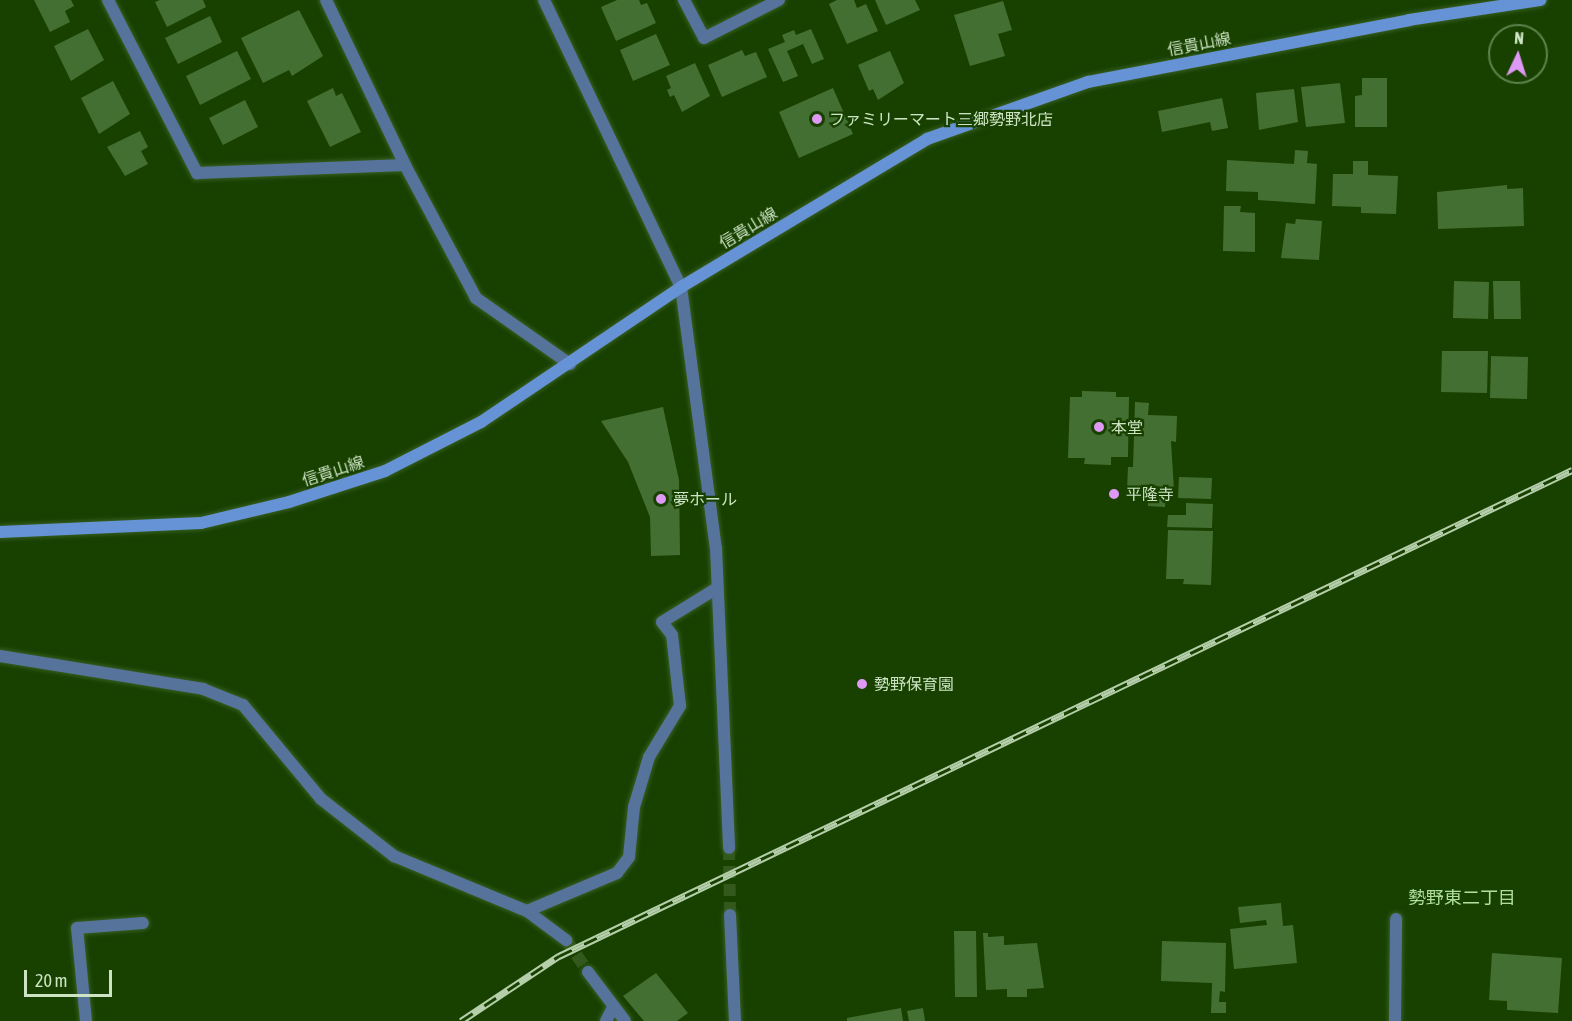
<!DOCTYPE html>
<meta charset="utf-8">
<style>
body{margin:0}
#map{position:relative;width:1572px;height:1021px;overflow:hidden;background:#184100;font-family:"Asap Condensed","Noto Sans JP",sans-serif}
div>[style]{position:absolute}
.building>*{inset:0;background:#446f33}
.minor-tunnel>*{height:12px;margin-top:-6px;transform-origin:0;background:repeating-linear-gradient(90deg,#33591d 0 12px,transparent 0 18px)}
.tertiary-tunnel>*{height:12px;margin-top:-6px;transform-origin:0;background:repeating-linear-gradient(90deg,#33591d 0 12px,transparent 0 18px)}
.roads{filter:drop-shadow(0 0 2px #385e23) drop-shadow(0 0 2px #385e23)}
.minor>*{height:12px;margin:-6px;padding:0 6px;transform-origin:6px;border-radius:6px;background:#56739c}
.tertiary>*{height:12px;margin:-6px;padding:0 6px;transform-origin:6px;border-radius:6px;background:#56739c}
.secondary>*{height:12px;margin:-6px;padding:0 6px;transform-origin:6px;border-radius:6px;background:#6693d5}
.rail>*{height:7px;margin-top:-3.5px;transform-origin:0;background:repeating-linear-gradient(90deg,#184100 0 14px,#b5cfaa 0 28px);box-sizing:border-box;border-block:2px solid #b5cfaa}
.dots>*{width:16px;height:16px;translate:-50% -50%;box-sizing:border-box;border:3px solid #184100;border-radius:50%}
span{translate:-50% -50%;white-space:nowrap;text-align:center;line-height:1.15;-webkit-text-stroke:4.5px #184100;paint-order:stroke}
.street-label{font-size:16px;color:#cce4c4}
.poi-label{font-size:16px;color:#cce4c4}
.left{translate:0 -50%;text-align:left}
.neighbourhood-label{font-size:18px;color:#afdf9d}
.north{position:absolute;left:1488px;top:24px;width:60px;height:60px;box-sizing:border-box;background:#184100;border:2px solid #60824e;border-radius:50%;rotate:4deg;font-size:16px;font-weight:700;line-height:24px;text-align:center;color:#cce4c4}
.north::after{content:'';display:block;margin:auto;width:21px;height:27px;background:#dd99f4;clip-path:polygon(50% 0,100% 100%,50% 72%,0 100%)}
.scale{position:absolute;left:24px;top:970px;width:88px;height:27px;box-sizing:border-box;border:3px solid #cce4c4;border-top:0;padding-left:8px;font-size:18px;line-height:21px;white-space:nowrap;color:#cce4c4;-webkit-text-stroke:4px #184100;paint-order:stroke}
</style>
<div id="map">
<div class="building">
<i style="clip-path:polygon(34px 0,71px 0,74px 6px,65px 11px,70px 22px,50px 32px)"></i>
<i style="clip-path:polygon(160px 0,203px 0,206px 7px,167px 27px,155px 2px)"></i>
<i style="clip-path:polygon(617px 0,639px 0,641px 5px,647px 3px,656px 23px,616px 41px,601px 7px)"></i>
<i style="clip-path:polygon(837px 0,854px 0,857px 8px,866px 4px,878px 31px,847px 44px,829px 4px)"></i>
<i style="clip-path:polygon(875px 0,915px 0,920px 10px,886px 25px)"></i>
<i style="clip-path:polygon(1003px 1px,1012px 30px,998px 34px,1005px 56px,970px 66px,954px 15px)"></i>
<i style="clip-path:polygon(299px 10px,323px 56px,292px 76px,289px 70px,263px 83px,241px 38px)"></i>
<i style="clip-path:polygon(210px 16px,222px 42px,178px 64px,165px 38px)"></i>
<i style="clip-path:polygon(88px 29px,104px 60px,71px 81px,54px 46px)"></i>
<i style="clip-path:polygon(811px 29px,824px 59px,812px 64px,803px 44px,787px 51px,798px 76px,783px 82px,768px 49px,785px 42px,782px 35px,794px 30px,796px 35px)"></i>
<i style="clip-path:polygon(656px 34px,670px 65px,633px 81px,620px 50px)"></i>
<i style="clip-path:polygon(742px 50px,745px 56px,756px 52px,767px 77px,722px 97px,708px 65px)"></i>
<i style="clip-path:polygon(237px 51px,251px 79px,200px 105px,186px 76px)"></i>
<i style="clip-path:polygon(890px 51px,904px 83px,878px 100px,873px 89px,869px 91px,858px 65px)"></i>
<i style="clip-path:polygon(695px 63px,710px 96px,682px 112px,674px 95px,670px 97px,667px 90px,671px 88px,666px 76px)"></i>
<i style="clip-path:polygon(1362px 78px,1387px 78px,1387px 127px,1355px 127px,1355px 96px,1362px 95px)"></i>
<i style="clip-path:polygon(113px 81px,130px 114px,99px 134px,81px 98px)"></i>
<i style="clip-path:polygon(1340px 83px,1345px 123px,1306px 127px,1301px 87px)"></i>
<i style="clip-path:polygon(333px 88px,336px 96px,342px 93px,361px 132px,330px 147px,307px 101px)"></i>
<i style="clip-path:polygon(833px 88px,853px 134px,799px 158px,779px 112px)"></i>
<i style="clip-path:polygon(1294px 89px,1298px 122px,1259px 130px,1256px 93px)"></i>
<i style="clip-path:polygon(1222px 98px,1228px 128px,1212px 131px,1210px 122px,1162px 132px,1158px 111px)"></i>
<i style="clip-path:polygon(245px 100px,258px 127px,223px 145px,209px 118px)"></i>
<i style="clip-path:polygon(140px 131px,148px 147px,141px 151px,148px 164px,125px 176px,107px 147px)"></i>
<i style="clip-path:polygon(1295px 150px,1308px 151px,1307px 163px,1317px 164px,1315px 204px,1258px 200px,1258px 192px,1226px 191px,1227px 160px,1294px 164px)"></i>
<i style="clip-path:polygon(1353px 161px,1368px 161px,1368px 175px,1398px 176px,1396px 214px,1361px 213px,1361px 207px,1332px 206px,1333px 174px,1353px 174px)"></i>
<i style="clip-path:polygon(1507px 185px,1507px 189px,1523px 188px,1524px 226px,1438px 229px,1437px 192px)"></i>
<i style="clip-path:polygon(1224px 206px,1241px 206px,1240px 212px,1255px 213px,1255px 252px,1223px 251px)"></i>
<i style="clip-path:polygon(1296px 219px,1322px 221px,1319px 260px,1281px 258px,1286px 223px,1295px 224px)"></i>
<i style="clip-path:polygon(1454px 281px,1489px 282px,1488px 319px,1453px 318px)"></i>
<i style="clip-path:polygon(1493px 281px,1520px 281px,1521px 319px,1494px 319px)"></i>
<i style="clip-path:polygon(1442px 351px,1488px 351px,1487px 393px,1441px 392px)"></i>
<i style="clip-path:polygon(1491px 356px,1528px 357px,1527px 399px,1490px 398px)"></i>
<i style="clip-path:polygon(1082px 391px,1116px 392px,1116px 397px,1129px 397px,1128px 457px,1111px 457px,1111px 465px,1084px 464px,1085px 458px,1068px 458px,1070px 397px,1082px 397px)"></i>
<i style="clip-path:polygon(1135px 402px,1149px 403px,1148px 415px,1177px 416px,1176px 442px,1171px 441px,1174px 490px,1166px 490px,1165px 507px,1148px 506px,1148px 491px,1127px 490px,1128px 467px,1133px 467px)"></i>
<i style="clip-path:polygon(663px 407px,679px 480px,680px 555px,651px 556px,650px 517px,628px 462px,601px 421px)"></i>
<i style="clip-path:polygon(1179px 477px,1212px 478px,1211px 499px,1178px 498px)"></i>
<i style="clip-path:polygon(1186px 503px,1213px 504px,1212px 528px,1167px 527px,1168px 515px,1186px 515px)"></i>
<i style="clip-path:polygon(1168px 530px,1213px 531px,1211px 585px,1183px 584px,1184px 579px,1166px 579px)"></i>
<i style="clip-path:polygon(1281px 903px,1283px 926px,1293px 925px,1297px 963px,1234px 969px,1230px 929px,1267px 925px,1266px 920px,1240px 923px,1238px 907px)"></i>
<i style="clip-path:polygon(954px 931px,976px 931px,977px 997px,955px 997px)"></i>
<i style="clip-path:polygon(983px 933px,988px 933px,988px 937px,1004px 936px,1004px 945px,1037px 943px,1044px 988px,1027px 989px,1027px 997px,1007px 997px,1007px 989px,986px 990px)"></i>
<i style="clip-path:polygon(1162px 941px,1226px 943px,1225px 992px,1220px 991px,1219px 1002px,1226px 1002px,1226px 1013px,1211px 1013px,1212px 983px,1161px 981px)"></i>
<i style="clip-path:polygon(1492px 953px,1562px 958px,1558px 1013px,1507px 1010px,1507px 1001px,1489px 1000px)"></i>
<i style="clip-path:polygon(656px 973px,688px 1013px,677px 1021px,644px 1021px,623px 996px)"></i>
<i style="clip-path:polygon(901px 1008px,903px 1021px,847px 1021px,847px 1018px)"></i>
<i style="clip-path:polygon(923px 1008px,925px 1021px,909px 1021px,907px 1011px)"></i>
</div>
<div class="minor-tunnel">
<i style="left:566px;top:940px;width:39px;rotate:55deg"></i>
</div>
<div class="tertiary-tunnel">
<i style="left:729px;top:848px;width:67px;rotate:89.1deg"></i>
</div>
<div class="roads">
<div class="minor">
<i style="left:108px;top:0;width:195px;rotate:62.8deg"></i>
<i style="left:197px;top:173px;width:208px;rotate:-2.2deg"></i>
<i style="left:326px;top:0;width:183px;rotate:64.4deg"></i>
<i style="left:405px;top:165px;width:151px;rotate:61.9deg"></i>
<i style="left:476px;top:298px;width:115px;rotate:35.1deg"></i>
<i style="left:684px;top:0;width:43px;rotate:62.2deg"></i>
<i style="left:704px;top:38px;width:84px;rotate:-26.9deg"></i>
<i style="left:0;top:656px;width:206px;rotate:9.2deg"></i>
<i style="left:203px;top:689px;width:43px;rotate:21.8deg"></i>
<i style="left:243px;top:705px;width:122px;rotate:50.3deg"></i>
<i style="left:321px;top:799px;width:93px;rotate:38deg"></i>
<i style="left:394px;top:856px;width:144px;rotate:22.5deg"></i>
<i style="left:527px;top:911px;width:49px;rotate:36.6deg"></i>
<i style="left:527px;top:911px;width:98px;rotate:-22.9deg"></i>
<i style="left:617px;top:873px;width:20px;rotate:-53deg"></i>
<i style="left:629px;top:857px;width:50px;rotate:-84.3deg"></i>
<i style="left:634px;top:807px;width:52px;rotate:-73.3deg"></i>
<i style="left:649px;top:757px;width:60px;rotate:-58.7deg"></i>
<i style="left:680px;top:706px;width:71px;rotate:-96.4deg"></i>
<i style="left:672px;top:635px;width:16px;rotate:-128deg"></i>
<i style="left:662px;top:622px;width:65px;rotate:-31.7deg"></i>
<i style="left:588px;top:972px;width:61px;rotate:52.9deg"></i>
<i style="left:86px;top:1021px;width:93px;rotate:-95.5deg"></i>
<i style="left:77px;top:928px;width:66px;rotate:-4.3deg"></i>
<i style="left:606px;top:1021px;width:16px;rotate:-63deg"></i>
<i style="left:1395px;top:1021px;width:102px;rotate:-89.4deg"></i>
</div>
<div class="tertiary">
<i style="left:544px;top:0;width:318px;rotate:64.5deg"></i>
<i style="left:681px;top:287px;width:263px;rotate:82.4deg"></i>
<i style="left:716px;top:548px;width:300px;rotate:87.5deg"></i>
<i style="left:730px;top:915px;width:106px;rotate:87.3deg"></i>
</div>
<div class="secondary">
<i style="left:0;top:532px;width:201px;rotate:-2.6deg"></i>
<i style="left:201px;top:523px;width:90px;rotate:-13.4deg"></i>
<i style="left:289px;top:502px;width:101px;rotate:-17.9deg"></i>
<i style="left:385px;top:471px;width:108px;rotate:-27deg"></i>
<i style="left:481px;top:422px;width:241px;rotate:-34deg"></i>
<i style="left:681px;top:287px;width:287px;rotate:-31deg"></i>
<i style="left:927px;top:139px;width:171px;rotate:-19.5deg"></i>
<i style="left:1088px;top:82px;width:327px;rotate:-10.9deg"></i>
<i style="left:1409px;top:20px;width:133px;rotate:-8.7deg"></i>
</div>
</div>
<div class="rail">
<i style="left:461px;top:1021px;width:118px;rotate:-33.6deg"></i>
<i style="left:559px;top:956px;width:1124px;rotate:-25.63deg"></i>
</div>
<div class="dots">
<i style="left:817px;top:119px;background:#dd99f4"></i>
<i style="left:1099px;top:427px;background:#dd99f4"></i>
<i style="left:1114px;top:494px;background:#dd99f4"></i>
<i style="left:661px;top:499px;background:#dd99f4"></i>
<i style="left:862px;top:684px;background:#dd99f4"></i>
</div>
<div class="street-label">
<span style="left:1199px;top:44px;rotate:-11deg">信貴山線</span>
<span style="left:748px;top:228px;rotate:-31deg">信貴山線</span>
<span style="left:333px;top:471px;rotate:-18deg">信貴山線</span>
</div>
<div class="poi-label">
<span class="left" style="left:829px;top:119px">ファミリーマート三郷勢野北店</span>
<span class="left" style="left:1111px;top:427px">本堂</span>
<span class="left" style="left:1126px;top:494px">平隆寺</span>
<span class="left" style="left:673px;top:499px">夢ホール</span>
<span class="left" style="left:874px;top:684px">勢野保育園</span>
</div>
<div class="neighbourhood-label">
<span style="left:1462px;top:898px">勢野東二丁目</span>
</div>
<div class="north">N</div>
<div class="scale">20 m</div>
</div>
